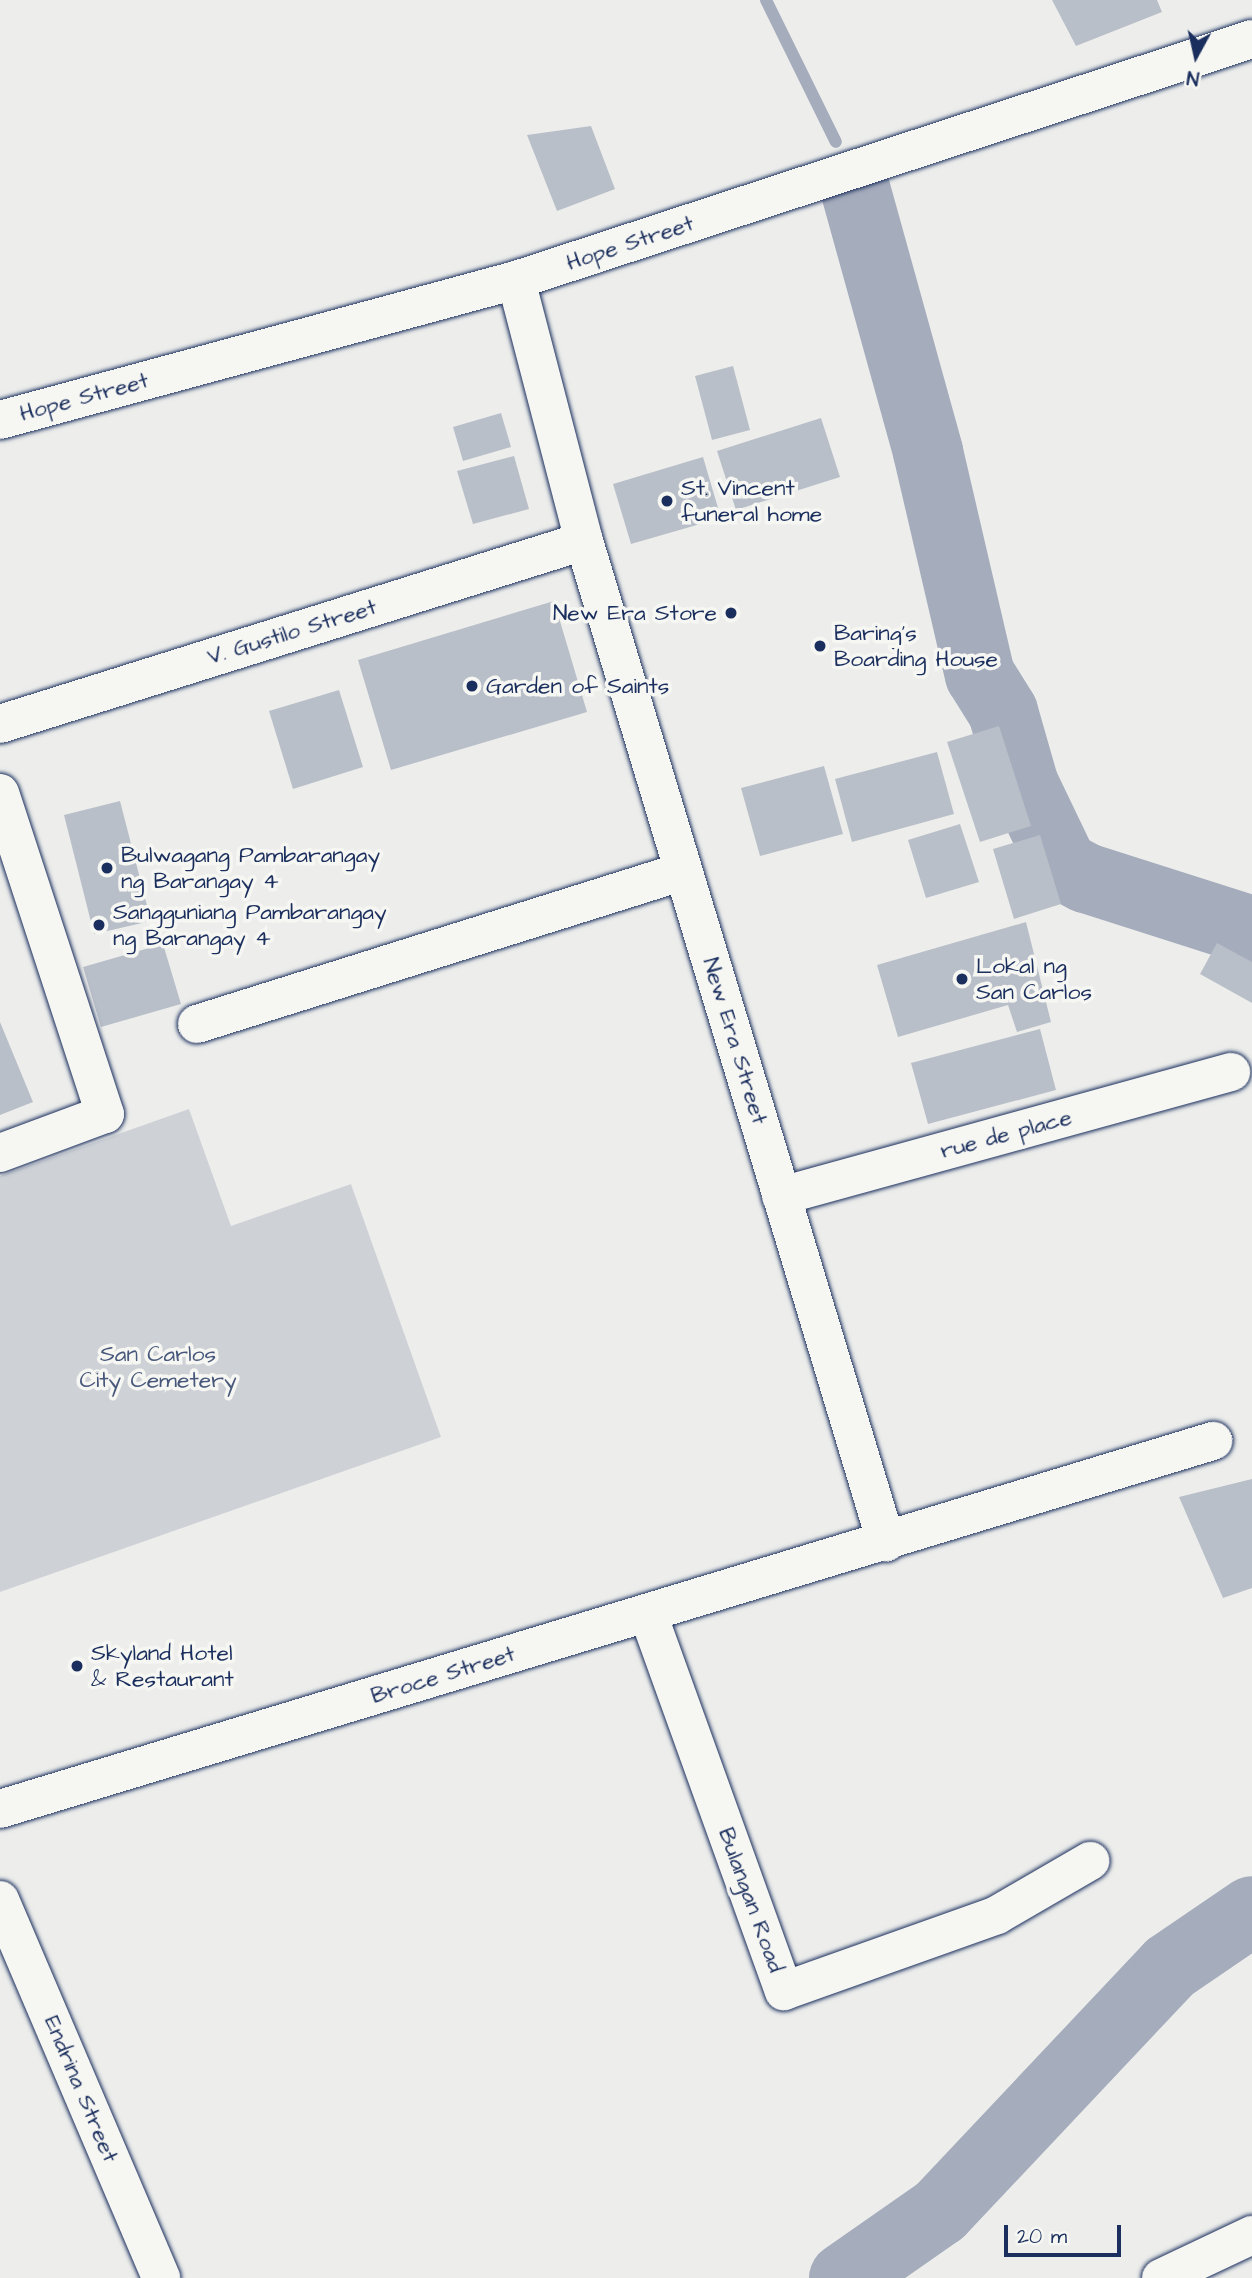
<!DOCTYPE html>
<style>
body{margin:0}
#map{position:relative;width:1252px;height:2278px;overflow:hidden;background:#edeeec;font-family:"Architects Daughter",sans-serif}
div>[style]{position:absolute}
.green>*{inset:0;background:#ced2d7}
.stream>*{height:12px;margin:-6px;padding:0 6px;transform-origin:6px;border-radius:6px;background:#a5acbc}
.river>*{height:70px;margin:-35px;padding:0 35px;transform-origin:35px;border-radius:35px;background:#a5acbc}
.building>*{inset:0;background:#b9bfc8}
.roads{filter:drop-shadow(0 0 2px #1b2f5e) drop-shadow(0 0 2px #1b2f5e)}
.minor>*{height:38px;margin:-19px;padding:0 19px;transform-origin:19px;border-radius:19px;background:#f6f6f2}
.highway>*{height:38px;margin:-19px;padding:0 19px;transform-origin:19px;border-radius:19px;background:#f6f6f2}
.dots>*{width:19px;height:19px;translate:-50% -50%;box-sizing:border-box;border:4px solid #f6f6f2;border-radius:50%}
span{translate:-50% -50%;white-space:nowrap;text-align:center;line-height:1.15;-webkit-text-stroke:7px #f6f6f2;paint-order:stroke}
.street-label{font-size:23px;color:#1b2f5e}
.poi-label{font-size:23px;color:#1b2f5e}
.left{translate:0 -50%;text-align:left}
.right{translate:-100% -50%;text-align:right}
.park-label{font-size:23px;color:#48587c}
.north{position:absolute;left:1161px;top:21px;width:70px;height:70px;-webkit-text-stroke:5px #f6f6f2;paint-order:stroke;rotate:188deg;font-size:19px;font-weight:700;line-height:28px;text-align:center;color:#1b2f5e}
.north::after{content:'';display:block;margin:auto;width:24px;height:32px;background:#1b2f5e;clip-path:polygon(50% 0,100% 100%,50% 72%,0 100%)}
.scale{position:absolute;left:1004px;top:2225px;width:117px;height:32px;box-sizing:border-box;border:4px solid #1b2f5e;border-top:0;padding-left:9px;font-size:21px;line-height:24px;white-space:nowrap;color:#1b2f5e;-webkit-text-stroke:5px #f6f6f2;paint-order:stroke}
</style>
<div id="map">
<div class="green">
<i style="clip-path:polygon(189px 1109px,231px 1226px,351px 1184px,441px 1437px,0 1592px,0 1176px)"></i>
</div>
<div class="stream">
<i style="left:766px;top:0;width:158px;rotate:63.8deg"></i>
</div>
<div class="river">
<i style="left:855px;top:188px;width:274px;rotate:74.5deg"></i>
<i style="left:928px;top:452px;width:229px;rotate:76.9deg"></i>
<i style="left:980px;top:675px;width:44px;rotate:58.1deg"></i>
<i style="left:1003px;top:712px;width:76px;rotate:74deg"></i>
<i style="left:1024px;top:785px;width:90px;rotate:64.3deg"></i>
<i style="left:1063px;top:866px;width:26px;rotate:28deg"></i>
<i style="left:1086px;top:878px;width:174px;rotate:17.7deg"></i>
<i style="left:844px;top:2278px;width:117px;rotate:-34.9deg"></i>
<i style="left:940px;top:2211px;width:335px;rotate:-46.7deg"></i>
<i style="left:1170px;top:1967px;width:99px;rotate:-34.3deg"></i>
</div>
<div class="building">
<i style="clip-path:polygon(1052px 0,1157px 0,1162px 12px,1076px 46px)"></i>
<i style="clip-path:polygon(591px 126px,615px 189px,557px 211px,527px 135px)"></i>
<i style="clip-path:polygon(733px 366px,750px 430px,712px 440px,695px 376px)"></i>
<i style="clip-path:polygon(501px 413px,511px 447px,463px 461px,453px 427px)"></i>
<i style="clip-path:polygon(821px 418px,840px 477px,736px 510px,717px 451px)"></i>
<i style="clip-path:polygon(514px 456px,529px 509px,473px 524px,457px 471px)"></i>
<i style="clip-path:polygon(703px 457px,721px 518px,631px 544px,613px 484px)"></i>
<i style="clip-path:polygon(554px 601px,587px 712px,391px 770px,358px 660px)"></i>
<i style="clip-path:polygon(339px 690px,363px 767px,293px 789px,269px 711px)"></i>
<i style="clip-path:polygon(999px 726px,1031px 826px,980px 842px,947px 742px)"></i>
<i style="clip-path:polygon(937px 752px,954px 814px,852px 842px,835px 779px)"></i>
<i style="clip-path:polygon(824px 766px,843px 834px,760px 856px,741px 788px)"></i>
<i style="clip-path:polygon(120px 801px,151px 921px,94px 934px,64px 815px)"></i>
<i style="clip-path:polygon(960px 824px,979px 882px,926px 898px,908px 840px)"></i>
<i style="clip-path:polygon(1040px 835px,1061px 904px,1014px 919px,993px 849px)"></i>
<i style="clip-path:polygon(1026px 922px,1051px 1022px,1017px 1032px,1008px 1005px,898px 1037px,877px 965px)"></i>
<i style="clip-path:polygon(1217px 943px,1252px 962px,1252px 1003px,1200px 974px)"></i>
<i style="clip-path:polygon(163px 944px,181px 1004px,101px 1027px,83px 967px)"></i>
<i style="clip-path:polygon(0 1022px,33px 1102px,0 1115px)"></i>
<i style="clip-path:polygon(1040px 1029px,1056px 1090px,928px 1124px,911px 1063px)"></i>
<i style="clip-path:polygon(1252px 1479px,1252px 1588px,1223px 1598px,1179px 1497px)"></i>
</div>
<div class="roads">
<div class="minor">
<i style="left:516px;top:280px;width:270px;rotate:75.4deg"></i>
<i style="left:584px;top:541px;width:1046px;rotate:73.21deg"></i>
<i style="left:0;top:420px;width:535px;rotate:-15.18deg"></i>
<i style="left:516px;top:280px;width:774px;rotate:-18.13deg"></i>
<i style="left:0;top:724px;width:612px;rotate:-17.4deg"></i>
<i style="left:0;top:793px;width:338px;rotate:71.9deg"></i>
<i style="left:105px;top:1114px;width:112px;rotate:159.6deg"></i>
<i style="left:197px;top:1024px;width:510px;rotate:-17.44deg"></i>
<i style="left:781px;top:1196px;width:467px;rotate:-15.4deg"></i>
<i style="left:648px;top:1614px;width:401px;rotate:70.2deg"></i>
<i style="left:784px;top:1991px;width:226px;rotate:-19.6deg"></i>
<i style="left:997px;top:1915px;width:108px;rotate:-30.1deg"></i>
<i style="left:0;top:1809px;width:1268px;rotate:-16.88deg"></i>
<i style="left:0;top:1900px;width:411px;rotate:66.9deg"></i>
</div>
<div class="highway">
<i style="left:1161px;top:2278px;width:101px;rotate:-25.3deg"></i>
</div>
</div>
<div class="dots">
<i style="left:667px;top:501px;background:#1b2f5e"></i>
<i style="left:731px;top:613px;background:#1b2f5e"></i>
<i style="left:820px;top:646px;background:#1b2f5e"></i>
<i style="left:472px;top:686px;background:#1b2f5e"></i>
<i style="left:107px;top:868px;background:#1b2f5e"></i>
<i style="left:99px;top:925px;background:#1b2f5e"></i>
<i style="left:962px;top:979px;background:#1b2f5e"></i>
<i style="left:77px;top:1666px;background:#1b2f5e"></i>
</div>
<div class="street-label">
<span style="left:630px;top:243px;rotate:-18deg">Hope Street</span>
<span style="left:84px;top:397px;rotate:-15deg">Hope Street</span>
<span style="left:292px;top:632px;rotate:-17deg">V. Gustilo Street</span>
<span style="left:735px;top:1041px;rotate:73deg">New Era Street</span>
<span style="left:1006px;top:1134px;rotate:-15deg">rue de place</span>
<span style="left:443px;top:1675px;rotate:-17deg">Broce Street</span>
<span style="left:751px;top:1900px;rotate:70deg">Bulangan Road</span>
<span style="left:81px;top:2089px;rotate:67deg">Endrina Street</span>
</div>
<div class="poi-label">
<span class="left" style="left:681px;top:501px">St. Vincent<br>funeral home</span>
<span class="right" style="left:717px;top:613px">New Era Store</span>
<span class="left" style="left:834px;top:646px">Baring's<br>Boarding House</span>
<span class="left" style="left:486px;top:686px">Garden of Saints</span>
<span class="left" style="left:121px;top:868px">Bulwagang Pambarangay<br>ng Barangay 4</span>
<span class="left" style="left:113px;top:925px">Sangguniang Pambarangay<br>ng Barangay 4</span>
<span class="left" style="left:976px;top:979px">Lokal ng<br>San Carlos</span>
<span class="left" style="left:91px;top:1666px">Skyland Hotel<br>&amp; Restaurant</span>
</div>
<div class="park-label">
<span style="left:158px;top:1367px">San Carlos<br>City Cemetery</span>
</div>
<div class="north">N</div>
<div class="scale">20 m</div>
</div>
